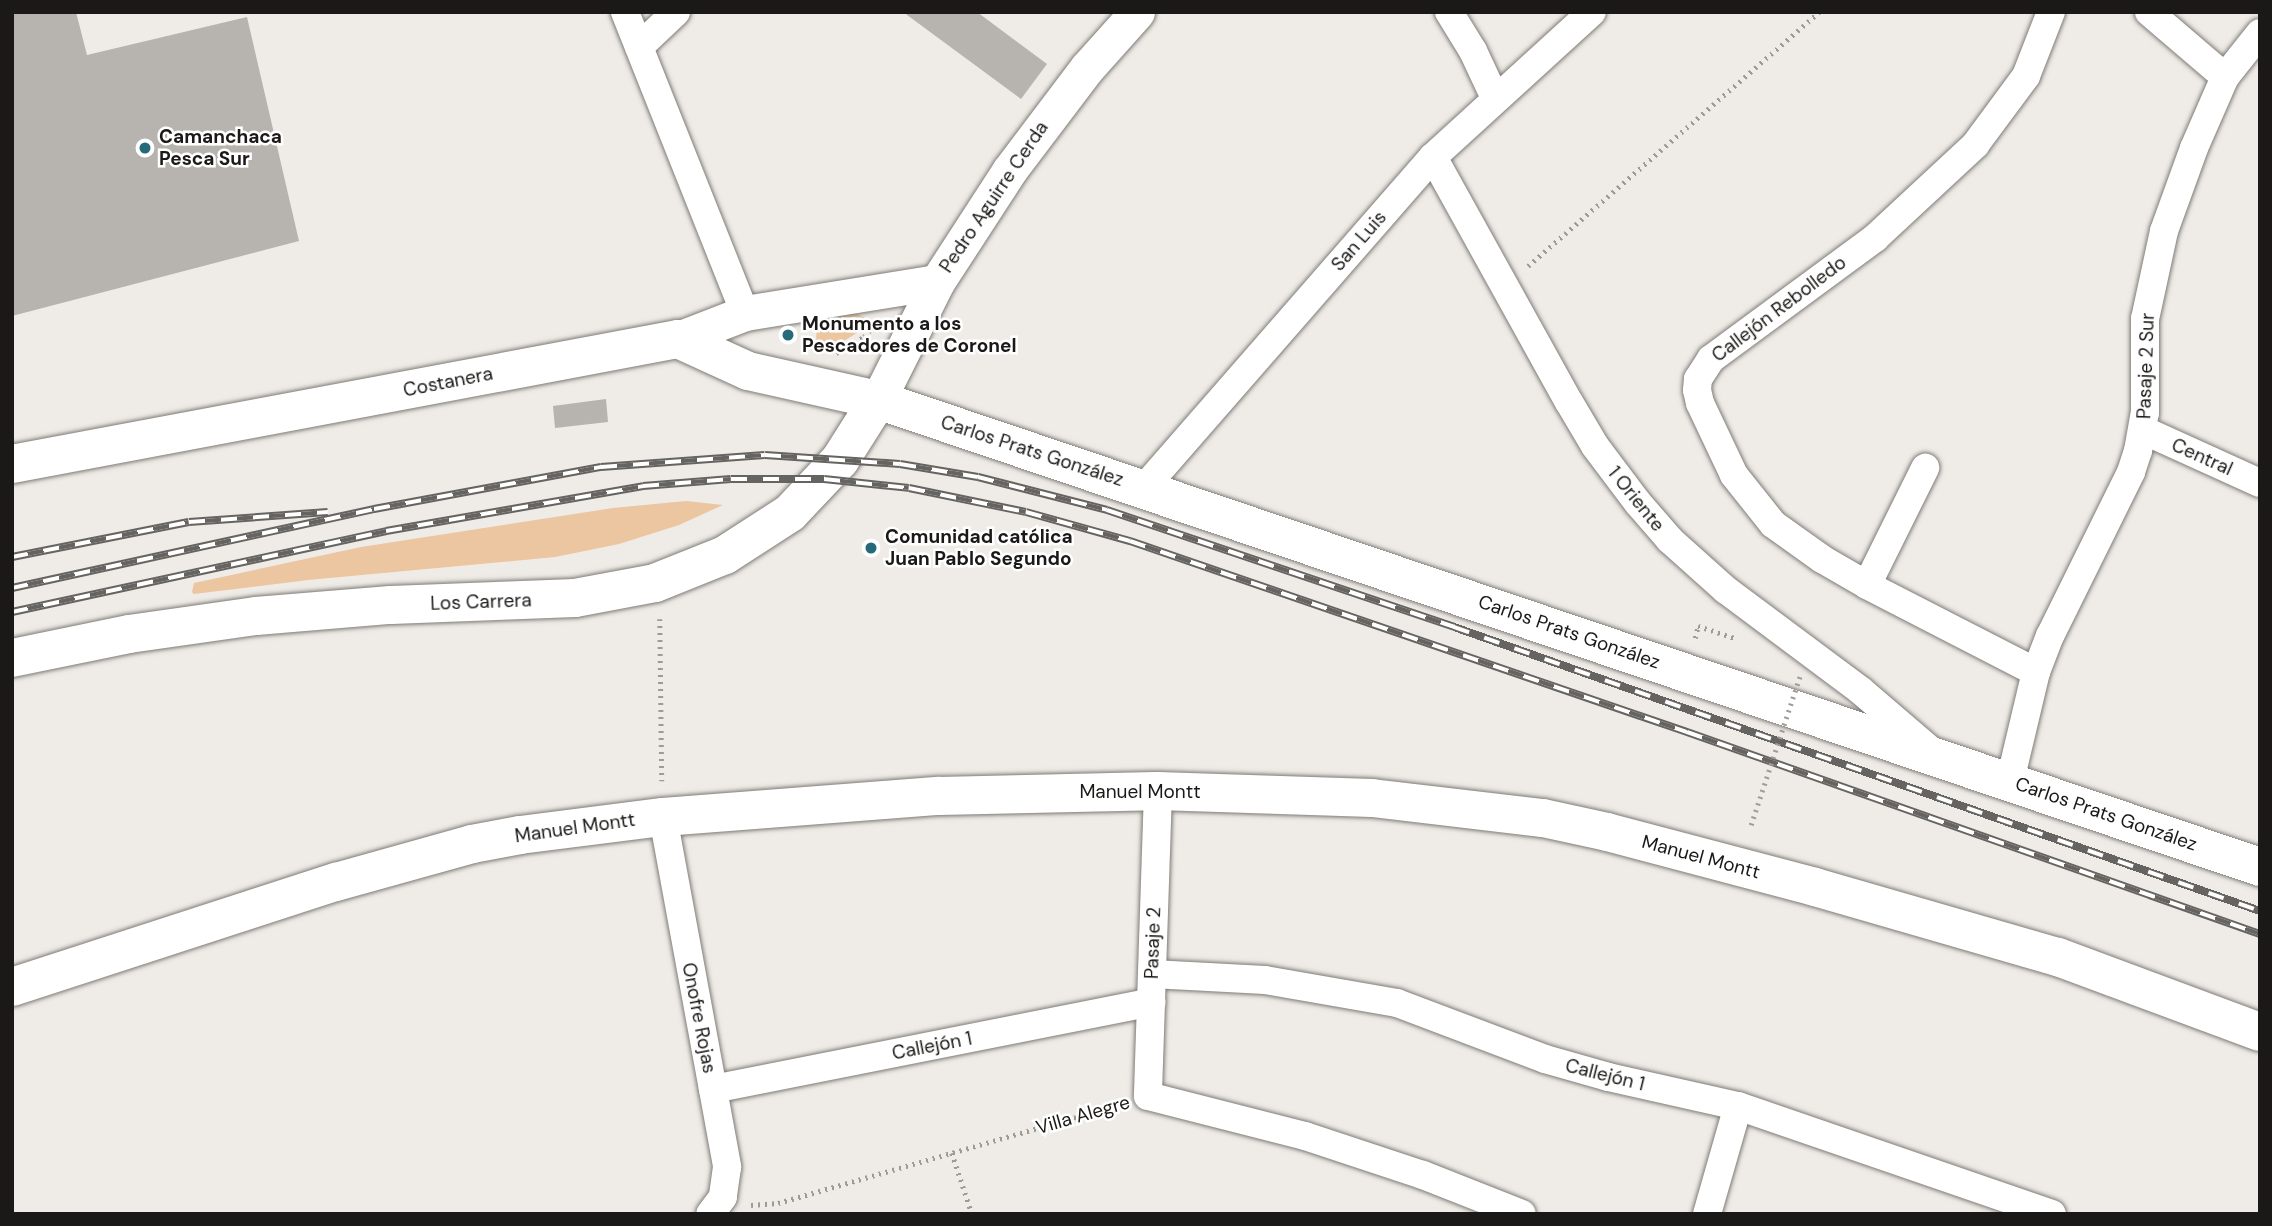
<!DOCTYPE html>
<meta charset="utf-8">
<style>
body{margin:0}
#map{position:relative;width:2272px;height:1226px;overflow:hidden;background:#efebe6;font-family:"DM Sans",sans-serif}
div>[style]{position:absolute}
.green>*{inset:0;background:#ebc6a0}
.building>*{inset:0;background:#b7b3ae}
.path>*{height:4.5px;margin-top:-2.25px;transform-origin:0;background:repeating-linear-gradient(90deg,#9d9b97 0 2px,transparent 0 7px)}
.roads{filter:drop-shadow(0 0 2px #7f7b77) drop-shadow(0 0 2px #7f7b77)}
.minor>*{height:28px;margin:-14px;padding:0 14px;transform-origin:14px;border-radius:14px;background:#fff}
.tertiary>*{height:35px;margin:-17.5px;padding:0 17.5px;transform-origin:17.5px;border-radius:17.5px;background:#fff}
.secondary>*{height:38px;margin:-19px;padding:0 19px;transform-origin:19px;border-radius:19px;background:#fff}
.primary>*{height:38px;margin:-19px;padding:0 19px;transform-origin:19px;border-radius:19px;background:#fff}
.rail>*{height:8px;margin-top:-4px;transform-origin:0;background:repeating-linear-gradient(90deg,#fff 0 16px,#666461 0 32px);box-sizing:border-box;border-block:2px solid #666461}
.path-bridge>*{height:4.5px;margin-top:-2.25px;transform-origin:0;background:repeating-linear-gradient(90deg,#9d9b97 0 2px,transparent 0 7px)}
.dots>*{width:19px;height:19px;translate:-50% -50%;box-sizing:border-box;border:4px solid #fff;border-radius:50%}
span{translate:-50% -50%;white-space:nowrap;text-align:center;line-height:1.15;-webkit-text-stroke:5px #fff;paint-order:stroke}
.poi-label{font-size:19px;color:#1a1917;font-weight:700}
.left{translate:0 -50%;text-align:left}
.street-label{font-size:19px;color:#1a1917}
.frame{position:absolute;inset:0;border:14px solid #1a1917;pointer-events:none}
</style>
<div id="map">
<div class="green">
<i style="clip-path:polygon(854px 312px,865px 318px,866px 327px,833px 348px,816px 348px,817px 315px)"></i>
<i style="clip-path:polygon(686px 501px,723px 505px,679px 525px,619px 544px,555px 557px,308px 580px,194px 594px,192px 592px,194px 583px,361px 547px,613px 508px)"></i>
</div>
<div class="building">
<i style="clip-path:polygon(12px 12px,76px 12px,87px 55px,247px 17px,299px 241px,12px 316px)"></i>
<i style="clip-path:polygon(903px 12px,977px 12px,1047px 64px,1021px 99px)"></i>
<i style="clip-path:polygon(606px 399px,608px 422px,555px 428px,553px 406px)"></i>
</div>
<div class="path">
<i style="left:1528px;top:266px;width:386px;rotate:-41.1deg"></i>
<i style="left:836px;top:353px;width:32px;rotate:-30deg"></i>
<i style="left:864px;top:337px;width:11px;rotate:-49deg"></i>
<i style="left:660px;top:619px;width:162px;rotate:89.3deg"></i>
<i style="left:1695px;top:638px;width:12px;rotate:-76deg"></i>
<i style="left:1698px;top:626px;width:39px;rotate:18deg"></i>
<i style="left:952px;top:1153px;width:64px;rotate:71.8deg"></i>
<i style="left:751px;top:1205px;width:27px;rotate:-4deg"></i>
<i style="left:778px;top:1203px;width:353px;rotate:-16.1deg"></i>
</div>
<div class="roads">
<div class="minor">
<i style="left:625px;top:12px;width:324px;rotate:68.3deg"></i>
<i style="left:1449px;top:12px;width:46px;rotate:58.4deg"></i>
<i style="left:1473px;top:51px;width:52px;rotate:64.9deg"></i>
<i style="left:2149px;top:12px;width:100px;rotate:40.5deg"></i>
<i style="left:639px;top:47px;width:51px;rotate:-43.4deg"></i>
<i style="left:1433px;top:157px;width:280px;rotate:61deg"></i>
<i style="left:1569px;top:402px;width:51px;rotate:59.4deg"></i>
<i style="left:1595px;top:446px;width:71px;rotate:53deg"></i>
<i style="left:1638px;top:503px;width:49px;rotate:49.1deg"></i>
<i style="left:1670px;top:540px;width:75px;rotate:41.8deg"></i>
<i style="left:1726px;top:590px;width:167px;rotate:36.7deg"></i>
<i style="left:1860px;top:690px;width:91px;rotate:40.5deg"></i>
<i style="left:2143px;top:430px;width:128px;rotate:24.4deg"></i>
<i style="left:1144px;top:488px;width:439px;rotate:-48.9deg"></i>
<i style="left:1433px;top:157px;width:215px;rotate:-42.4deg"></i>
<i style="left:1867px;top:585px;width:131px;rotate:-63.6deg"></i>
<i style="left:2036px;top:672px;width:190px;rotate:-152.8deg"></i>
<i style="left:1867px;top:585px;width:52px;rotate:-150deg"></i>
<i style="left:1822px;top:559px;width:60px;rotate:-144.5deg"></i>
<i style="left:1773px;top:524px;width:63px;rotate:-128.5deg"></i>
<i style="left:1734px;top:475px;width:80px;rotate:-115.3deg"></i>
<i style="left:1700px;top:403px;width:13px;rotate:-103deg"></i>
<i style="left:1697px;top:390px;width:11px;rotate:-85deg"></i>
<i style="left:1698px;top:379px;width:24px;rotate:-57deg"></i>
<i style="left:1711px;top:359px;width:204px;rotate:-36.4deg"></i>
<i style="left:1875px;top:238px;width:137px;rotate:-42.9deg"></i>
<i style="left:1975px;top:145px;width:86px;rotate:-53.5deg"></i>
<i style="left:2026px;top:76px;width:69px;rotate:-68.7deg"></i>
<i style="left:2010px;top:781px;width:112px;rotate:-76.6deg"></i>
<i style="left:2036px;top:672px;width:39px;rotate:-69deg"></i>
<i style="left:2050px;top:636px;width:183px;rotate:-63.7deg"></i>
<i style="left:2131px;top:472px;width:22px;rotate:-72deg"></i>
<i style="left:2138px;top:451px;width:39px;rotate:-80deg"></i>
<i style="left:2145px;top:413px;width:94px;rotate:-90deg"></i>
<i style="left:2145px;top:319px;width:90px;rotate:-77.8deg"></i>
<i style="left:2164px;top:231px;width:88px;rotate:-70.1deg"></i>
<i style="left:2194px;top:148px;width:77px;rotate:-66.4deg"></i>
<i style="left:2225px;top:77px;width:56px;rotate:-51.5deg"></i>
<i style="left:1158px;top:791px;width:305px;rotate:91.9deg"></i>
<i style="left:1148px;top:1096px;width:162px;rotate:14.3deg"></i>
<i style="left:1305px;top:1136px;width:124px;rotate:18.3deg"></i>
<i style="left:1423px;top:1175px;width:106px;rotate:21.5deg"></i>
<i style="left:663px;top:817px;width:356px;rotate:79.6deg"></i>
<i style="left:727px;top:1167px;width:30px;rotate:98deg"></i>
<i style="left:723px;top:1197px;width:21px;rotate:127deg"></i>
<i style="left:1152px;top:974px;width:113px;rotate:3deg"></i>
<i style="left:1265px;top:980px;width:134px;rotate:9.9deg"></i>
<i style="left:1397px;top:1003px;width:158px;rotate:20.7deg"></i>
<i style="left:1545px;top:1059px;width:66px;rotate:15.9deg"></i>
<i style="left:1608px;top:1077px;width:133px;rotate:12.6deg"></i>
<i style="left:1738px;top:1106px;width:332px;rotate:19deg"></i>
<i style="left:713px;top:1089px;width:447px;rotate:-11.2deg"></i>
<i style="left:1707px;top:1214px;width:112px;rotate:-74deg"></i>
</div>
<div class="tertiary">
<i style="left:678px;top:339px;width:72px;rotate:-21.2deg"></i>
<i style="left:745px;top:313px;width:194px;rotate:-9.2deg"></i>
<i style="left:878px;top:400px;width:132px;rotate:-63.4deg"></i>
<i style="left:937px;top:282px;width:132px;rotate:-57deg"></i>
<i style="left:1009px;top:171px;width:129px;rotate:-52.9deg"></i>
<i style="left:1087px;top:68px;width:75px;rotate:-48.2deg"></i>
</div>
<div class="secondary">
<i style="left:12px;top:658px;width:119px;rotate:-11.6deg"></i>
<i style="left:129px;top:634px;width:128px;rotate:-8.1deg"></i>
<i style="left:256px;top:616px;width:135px;rotate:-4.7deg"></i>
<i style="left:391px;top:605px;width:184px;rotate:-2.2deg"></i>
<i style="left:575px;top:598px;width:81px;rotate:-10.6deg"></i>
<i style="left:655px;top:583px;width:75px;rotate:-21.8deg"></i>
<i style="left:725px;top:555px;width:77px;rotate:-32.9deg"></i>
<i style="left:790px;top:513px;width:73px;rotate:-46.7deg"></i>
<i style="left:840px;top:460px;width:71px;rotate:-57.7deg"></i>
</div>
<div class="primary">
<i style="left:12px;top:464px;width:678px;rotate:-10.63deg"></i>
<i style="left:678px;top:339px;width:77px;rotate:24.6deg"></i>
<i style="left:748px;top:371px;width:133px;rotate:12.6deg"></i>
<i style="left:878px;top:400px;width:1459px;rotate:18.67deg"></i>
<i style="left:12px;top:987px;width:341px;rotate:-18deg"></i>
<i style="left:336px;top:882px;width:141px;rotate:-15.6deg"></i>
<i style="left:472px;top:844px;width:49px;rotate:-10.6deg"></i>
<i style="left:520px;top:835px;width:144px;rotate:-7.2deg"></i>
<i style="left:663px;top:817px;width:277px;rotate:-4.4deg"></i>
<i style="left:939px;top:796px;width:219px;rotate:-1.3deg"></i>
<i style="left:1158px;top:791px;width:214px;rotate:1.9deg"></i>
<i style="left:1372px;top:798px;width:172px;rotate:6.7deg"></i>
<i style="left:1543px;top:818px;width:66px;rotate:12.3deg"></i>
<i style="left:1607px;top:832px;width:215px;rotate:14.8deg"></i>
<i style="left:1815px;top:887px;width:253px;rotate:16.1deg"></i>
<i style="left:2058px;top:957px;width:215px;rotate:20.4deg"></i>
</div>
</div>
<div class="rail">
<i style="left:12px;top:557px;width:180px;rotate:-11.2deg"></i>
<i style="left:189px;top:522px;width:139px;rotate:-4.1deg"></i>
<i style="left:12px;top:588px;width:371px;rotate:-12.3deg"></i>
<i style="left:374px;top:509px;width:231px;rotate:-10.5deg"></i>
<i style="left:601px;top:467px;width:164px;rotate:-4.2deg"></i>
<i style="left:765px;top:455px;width:135px;rotate:3.8deg"></i>
<i style="left:900px;top:464px;width:79px;rotate:9.5deg"></i>
<i style="left:978px;top:477px;width:133px;rotate:14.3deg"></i>
<i style="left:1107px;top:510px;width:366px;rotate:18.6deg"></i>
<i style="left:1454px;top:627px;width:855px;rotate:19.41deg"></i>
<i style="left:12px;top:612px;width:383px;rotate:-12.2deg"></i>
<i style="left:386px;top:531px;width:261px;rotate:-9.9deg"></i>
<i style="left:643px;top:486px;width:88px;rotate:-4.5deg"></i>
<i style="left:731px;top:479px;width:93px"></i>
<i style="left:824px;top:479px;width:85px;rotate:6deg"></i>
<i style="left:909px;top:488px;width:119px;rotate:11.6deg"></i>
<i style="left:1026px;top:512px;width:108px;rotate:15.6deg"></i>
<i style="left:1130px;top:541px;width:589px;rotate:18.93deg"></i>
<i style="left:1687px;top:732px;width:608px;rotate:19.42deg"></i>
</div>
<div class="path-bridge">
<i style="left:1751px;top:825px;width:160px;rotate:-71.8deg"></i>
</div>
<div class="dots">
<i style="left:145px;top:148px;background:#25697a"></i>
<i style="left:788px;top:335px;background:#25697a"></i>
<i style="left:871px;top:548px;background:#25697a"></i>
</div>
<div class="poi-label">
<span class="left" style="left:159px;top:148px">Camanchaca<br>Pesca Sur</span>
<span class="left" style="left:802px;top:335px">Monumento a los<br>Pescadores de Coronel</span>
<span class="left" style="left:885px;top:548px">Comunidad católica<br>Juan Pablo Segundo</span>
</div>
<div class="street-label">
<span style="left:994px;top:197px;rotate:-56deg">Pedro Aguirre Cerda</span>
<span style="left:1359px;top:241px;rotate:-49deg">San Luis</span>
<span style="left:1779px;top:309px;rotate:-37deg">Callejón Rebolledo</span>
<span style="left:2146px;top:366px;rotate:-88deg">Pasaje 2 Sur</span>
<span style="left:448px;top:382px;rotate:-11deg">Costanera</span>
<span style="left:1032px;top:451px;rotate:18deg">Carlos Prats González</span>
<span style="left:2202px;top:457px;rotate:24deg">Central</span>
<span style="left:1636px;top:499px;rotate:51deg">1 Oriente</span>
<span style="left:481px;top:602px;rotate:-2deg">Los Carrera</span>
<span style="left:1569px;top:632px;rotate:19deg">Carlos Prats González</span>
<span style="left:1140px;top:792px">Manuel Montt</span>
<span style="left:2106px;top:814px;rotate:19deg">Carlos Prats González</span>
<span style="left:575px;top:828px;rotate:-8deg">Manuel Montt</span>
<span style="left:1701px;top:857px;rotate:15deg">Manuel Montt</span>
<span style="left:1153px;top:943px;rotate:-88deg">Pasaje 2</span>
<span style="left:699px;top:1018px;rotate:79deg">Onofre Rojas</span>
<span style="left:932px;top:1046px;rotate:-11deg">Callejón 1</span>
<span style="left:1605px;top:1075px;rotate:14deg">Callejón 1</span>
<span style="left:1083px;top:1115px;rotate:-16deg">Villa Alegre</span>
</div>
<div class="frame"></div>
</div>
